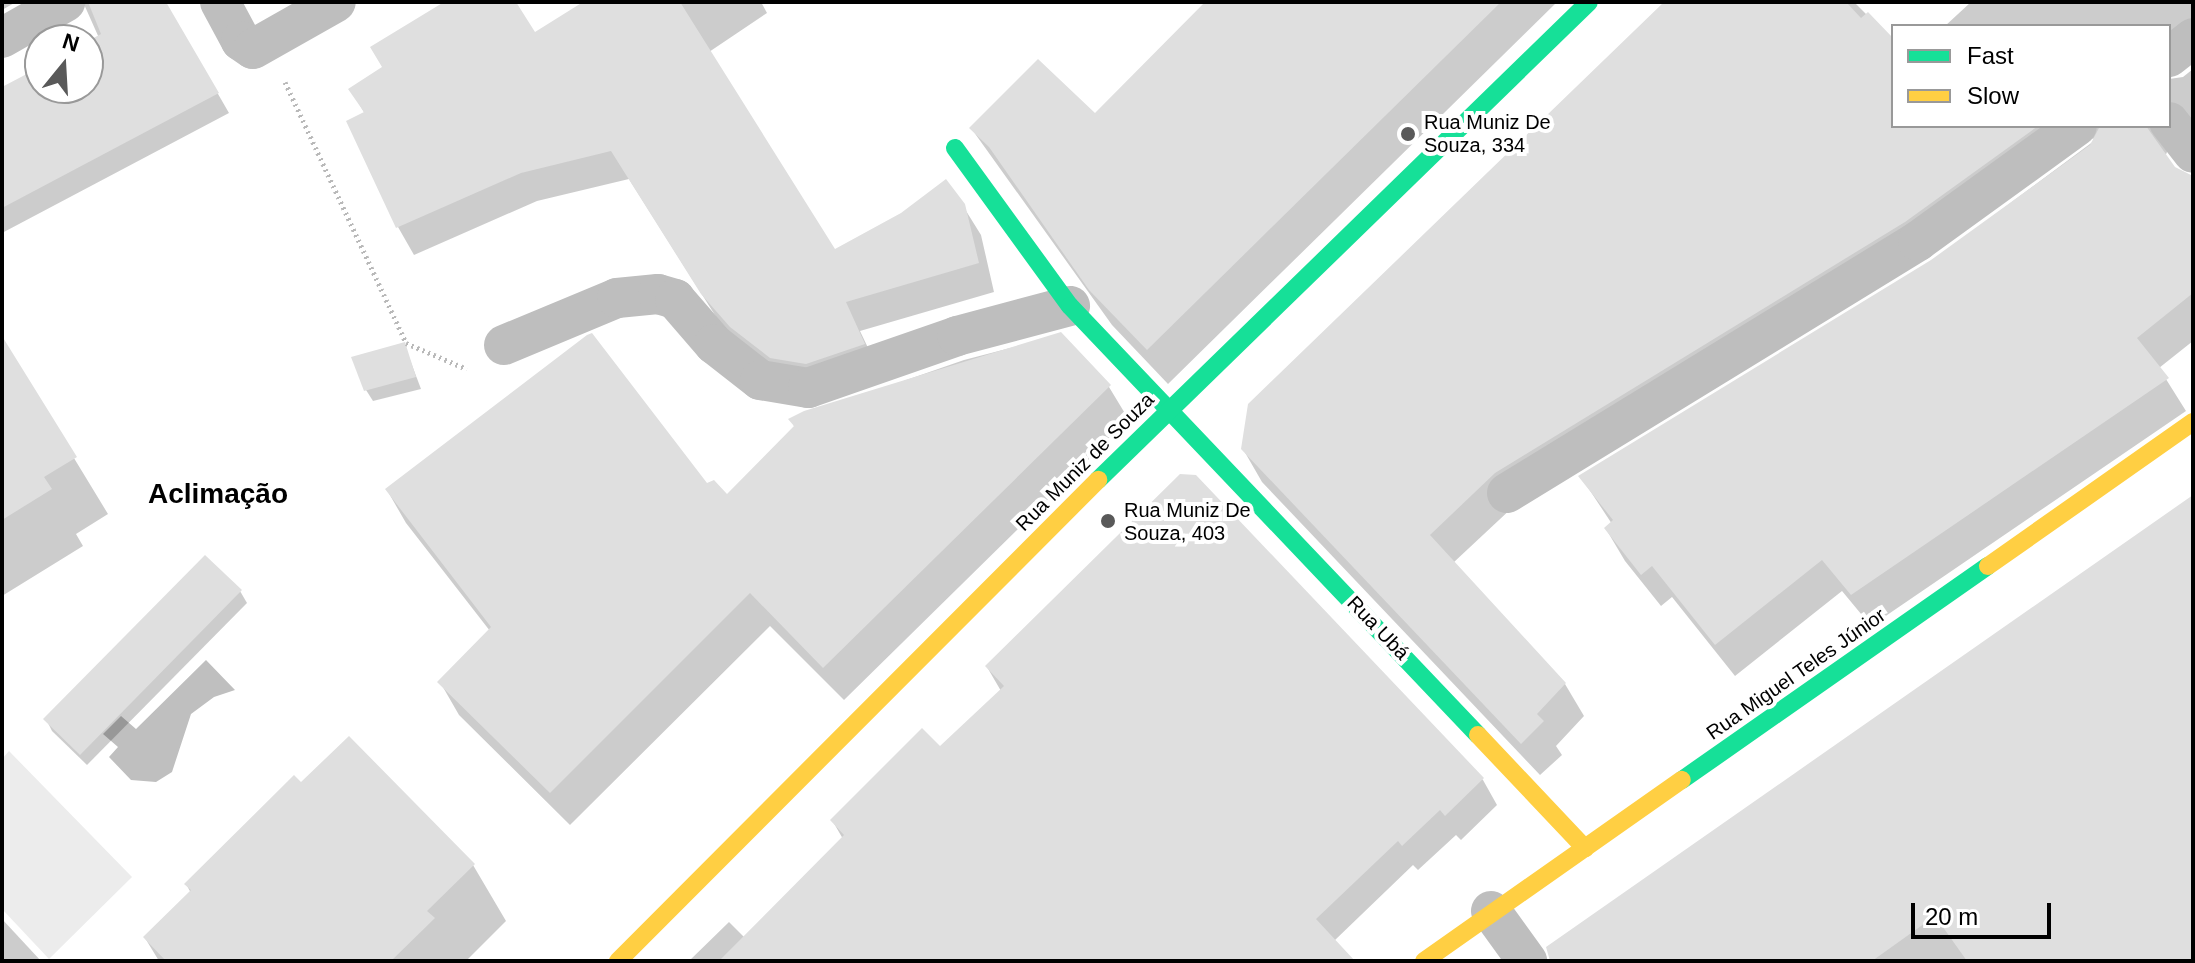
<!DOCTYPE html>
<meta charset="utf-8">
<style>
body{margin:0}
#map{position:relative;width:2195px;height:963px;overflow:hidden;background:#fff;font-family:Arial,sans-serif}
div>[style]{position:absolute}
.green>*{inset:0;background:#ececec}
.water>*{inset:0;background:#bfbfbf}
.shadow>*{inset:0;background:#0003}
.building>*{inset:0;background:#dfdfdf}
.path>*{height:5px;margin-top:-2.5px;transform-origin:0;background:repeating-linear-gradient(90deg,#b9b9b9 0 2px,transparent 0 6px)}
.street>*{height:40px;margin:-20px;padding:0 20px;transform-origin:20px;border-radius:20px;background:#bebebe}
.fast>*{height:18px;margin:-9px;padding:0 9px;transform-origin:9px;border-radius:9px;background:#16e098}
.slow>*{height:18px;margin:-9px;padding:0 9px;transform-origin:9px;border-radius:9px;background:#ffcf43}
.dots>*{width:22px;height:22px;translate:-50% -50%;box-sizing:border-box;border:4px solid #fff;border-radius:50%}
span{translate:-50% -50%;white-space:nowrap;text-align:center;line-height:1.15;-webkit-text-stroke:8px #fff;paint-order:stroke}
.poi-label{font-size:20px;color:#000}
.left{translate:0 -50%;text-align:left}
.street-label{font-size:20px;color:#000}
.district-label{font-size:28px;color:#000;font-weight:700}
.frame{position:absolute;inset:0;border:4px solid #000;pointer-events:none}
.legend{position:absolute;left:1891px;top:24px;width:280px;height:104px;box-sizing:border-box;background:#fff;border:2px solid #999;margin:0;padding:10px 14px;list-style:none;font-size:24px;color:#000}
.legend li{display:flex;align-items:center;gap:16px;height:40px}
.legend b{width:40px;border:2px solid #999}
.north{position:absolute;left:24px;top:24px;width:80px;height:80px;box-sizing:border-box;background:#fff;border:2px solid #999;border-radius:50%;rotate:18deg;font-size:22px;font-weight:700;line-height:32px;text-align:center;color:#000}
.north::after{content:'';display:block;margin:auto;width:28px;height:36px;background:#595959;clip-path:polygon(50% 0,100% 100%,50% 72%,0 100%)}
.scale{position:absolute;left:1911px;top:903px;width:140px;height:36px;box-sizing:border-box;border:4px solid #000;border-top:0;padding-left:10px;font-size:24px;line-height:28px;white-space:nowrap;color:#000;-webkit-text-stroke:6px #fff;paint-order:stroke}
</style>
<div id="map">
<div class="green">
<i style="clip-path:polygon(9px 751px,132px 877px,49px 959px,2px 909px,2px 759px)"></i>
</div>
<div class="water">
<i style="clip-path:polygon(206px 660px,235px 690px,214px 697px,191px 714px,172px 772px,156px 782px,131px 780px,109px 757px,118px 747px,103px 734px,121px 716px,136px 729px)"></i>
</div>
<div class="shadow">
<i style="clip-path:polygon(2px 2px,16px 2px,2px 10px)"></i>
<i style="clip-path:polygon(83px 2px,165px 2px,229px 113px,2px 233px,2px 90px,40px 69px,40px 88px,88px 88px,88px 43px,99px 38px)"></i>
<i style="clip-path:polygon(446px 2px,514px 2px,535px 35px,587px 2px,761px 2px,767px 13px,709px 52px,835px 252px,963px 206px,981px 235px,994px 292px,860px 331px,880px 373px,823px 392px,749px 356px,720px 323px,629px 179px,537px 201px,414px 255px,398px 227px,365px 114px,351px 90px,384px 68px)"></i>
<i style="clip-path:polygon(1208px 2px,1557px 2px,1168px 384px,1112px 325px,971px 128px,1095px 116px)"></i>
<i style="clip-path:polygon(1667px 2px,1854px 2px,1893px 41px,1893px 126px,2169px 126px,2169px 79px,2183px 77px,2193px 69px,2193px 134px,2173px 137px,2165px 157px,2174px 169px,2193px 177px,2193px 341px,2159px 368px,2186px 411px,1871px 626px,1842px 591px,1735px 676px,1672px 597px,1661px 606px,1625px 561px,1606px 529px,1612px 524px,1581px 477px,1931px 262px,2098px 138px,2083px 140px,1514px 506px,1453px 563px,1565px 684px,1584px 716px,1556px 746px,1562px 755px,1540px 775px,1262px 482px,1243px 449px)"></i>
<i style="clip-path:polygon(1971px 2px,2193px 2px,2193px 60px,2169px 79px,2169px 26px,1945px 26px)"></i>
<i style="clip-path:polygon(1060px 335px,1109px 387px,1129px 420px,844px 700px,770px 626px,570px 825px,459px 715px,440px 682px,490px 631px,406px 523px,387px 490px,707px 486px,727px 496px,795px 428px,791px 420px,964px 360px)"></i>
<i style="clip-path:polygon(404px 344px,421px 389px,373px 401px,366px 390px)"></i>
<i style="clip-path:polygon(21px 371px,108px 514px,76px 534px,83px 546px,2px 596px,2px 382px)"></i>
<i style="clip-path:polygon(1195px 477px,1483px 780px,1497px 805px,1461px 840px,1456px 835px,1418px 870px,1413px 865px,1334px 941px,1349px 961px,689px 961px,729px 922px,745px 938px,843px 839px,832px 820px,940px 749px,1001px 691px,987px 667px)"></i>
<i style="clip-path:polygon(2193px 499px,2193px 961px,1556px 961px)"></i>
<i style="clip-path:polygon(240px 591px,247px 603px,87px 765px,52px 731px,46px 719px)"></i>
<i style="clip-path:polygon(301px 785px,473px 865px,506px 921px,466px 961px,159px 961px,145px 938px,191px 893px,186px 884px)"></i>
<i style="clip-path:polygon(2px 919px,41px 961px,2px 961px)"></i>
</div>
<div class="building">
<i style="clip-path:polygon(88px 2px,166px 2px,219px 93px,2px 208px,2px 87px,40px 67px,40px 88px,88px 88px,88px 41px,101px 34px)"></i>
<i style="clip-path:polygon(444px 2px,516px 2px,535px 32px,583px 2px,680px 2px,835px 249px,901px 213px,946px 179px,965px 204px,979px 263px,846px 302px,865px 344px,806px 364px,770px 358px,730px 327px,701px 294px,611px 151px,521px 173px,396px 228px,346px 121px,364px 112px,348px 89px,382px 67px,370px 47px)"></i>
<i style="clip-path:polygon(1205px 2px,1501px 2px,1147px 350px,1089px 290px,989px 147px,969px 128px,1038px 59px,1095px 113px)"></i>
<i style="clip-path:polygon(1664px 2px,1846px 2px,1861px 18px,1868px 12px,1893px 38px,1893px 126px,2038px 126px,1905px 222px,1495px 473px,1430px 535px,1566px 683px,1537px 714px,1544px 721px,1521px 744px,1241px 449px,1248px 404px)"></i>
<i style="clip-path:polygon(2100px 126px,2146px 126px,2175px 167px,2193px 176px,2193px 293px,2137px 338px,2169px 378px,1851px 595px,1822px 560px,1715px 645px,1652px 566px,1641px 575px,1604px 528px,1613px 520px,1578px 476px,1931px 260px,2090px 145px)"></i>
<i style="clip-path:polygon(1061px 332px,1111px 385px,823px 668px,750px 593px,550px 793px,437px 682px,491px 627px,385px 489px,587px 335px,592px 333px,707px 483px,714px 480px,727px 494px,794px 426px,788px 419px,804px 411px)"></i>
<i style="clip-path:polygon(2px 336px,77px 457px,44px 477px,52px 489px,2px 520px)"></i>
<i style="clip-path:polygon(405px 342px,416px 377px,364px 391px,351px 357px)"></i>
<i style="clip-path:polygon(1180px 474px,1196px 475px,1484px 778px,1445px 816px,1440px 810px,1402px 846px,1398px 841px,1316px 919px,1355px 961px,719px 961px,844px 835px,830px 820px,922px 728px,940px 746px,1004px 686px,985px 666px)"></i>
<i style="clip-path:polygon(2193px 495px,2193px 961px,1967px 961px,1935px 916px,1872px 961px,1550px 961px,1546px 947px)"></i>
<i style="clip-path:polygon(205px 555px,242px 590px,80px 755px,43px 719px)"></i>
<i style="clip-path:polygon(349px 736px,475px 864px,427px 911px,435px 918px,391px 961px,166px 961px,143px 937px,191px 890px,184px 884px,294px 775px,301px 782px)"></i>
</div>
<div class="path">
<i style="left:285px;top:82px;width:288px;rotate:65.1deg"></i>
<i style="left:406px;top:343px;width:66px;rotate:23.1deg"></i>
</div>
<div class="street">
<i style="left:220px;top:2px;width:44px;rotate:61.7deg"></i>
<i style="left:241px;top:41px;width:14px;rotate:34deg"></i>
<i style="left:253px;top:49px;width:95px;rotate:-29.5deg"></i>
<i style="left:2px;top:38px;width:73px;rotate:-29.7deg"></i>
<i style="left:2169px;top:57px;width:31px;rotate:-38deg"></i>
<i style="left:2169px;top:122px;width:39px;rotate:52deg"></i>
<i style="left:504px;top:345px;width:122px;rotate:-22.6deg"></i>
<i style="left:617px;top:298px;width:41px;rotate:-5.6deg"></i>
<i style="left:658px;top:294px;width:18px;rotate:16deg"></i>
<i style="left:675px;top:299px;width:60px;rotate:49.1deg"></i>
<i style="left:714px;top:344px;width:58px;rotate:38deg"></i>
<i style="left:760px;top:380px;width:49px;rotate:9.5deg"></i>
<i style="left:808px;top:388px;width:158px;rotate:-19.2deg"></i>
<i style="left:957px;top:336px;width:117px;rotate:-14.9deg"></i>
<i style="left:1507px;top:493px;width:482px;rotate:-31.5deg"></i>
<i style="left:1918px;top:241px;width:196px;rotate:-35.9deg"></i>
<i style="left:1491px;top:911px;width:62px;rotate:54.2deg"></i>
</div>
<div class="fast">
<i style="left:955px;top:148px;width:195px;rotate:54deg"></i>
<i style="left:1070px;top:306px;width:592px;rotate:46.44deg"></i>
<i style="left:1098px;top:480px;width:685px;rotate:-44.23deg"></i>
<i style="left:1682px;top:780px;width:373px;rotate:-35deg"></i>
</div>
<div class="slow">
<i style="left:1988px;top:566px;width:251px;rotate:-35.1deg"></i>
<i style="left:1478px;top:735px;width:156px;rotate:46.6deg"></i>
<i style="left:618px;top:961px;width:680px;rotate:-45.06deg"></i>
<i style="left:1424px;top:961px;width:315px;rotate:-35.1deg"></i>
</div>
<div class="dots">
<i style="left:1408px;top:134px;background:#595959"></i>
<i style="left:1108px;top:521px;background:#595959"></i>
</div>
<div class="poi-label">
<span class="left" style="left:1424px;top:134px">Rua Muniz De<br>Souza, 334</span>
<span class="left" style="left:1124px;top:522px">Rua Muniz De<br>Souza, 403</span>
</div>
<div class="street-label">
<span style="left:1085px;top:462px;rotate:-45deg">Rua Muniz de Souza</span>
<span style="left:1378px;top:628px;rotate:46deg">Rua Ubá</span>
<span style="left:1796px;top:674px;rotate:-35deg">Rua Miguel Teles Júnior</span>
</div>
<div class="district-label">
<span style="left:218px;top:494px">Aclimação</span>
</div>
<div class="frame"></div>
<ul class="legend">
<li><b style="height:10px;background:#16e098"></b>Fast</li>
<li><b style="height:10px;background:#ffcf43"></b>Slow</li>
</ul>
<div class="north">N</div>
<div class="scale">20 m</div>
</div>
